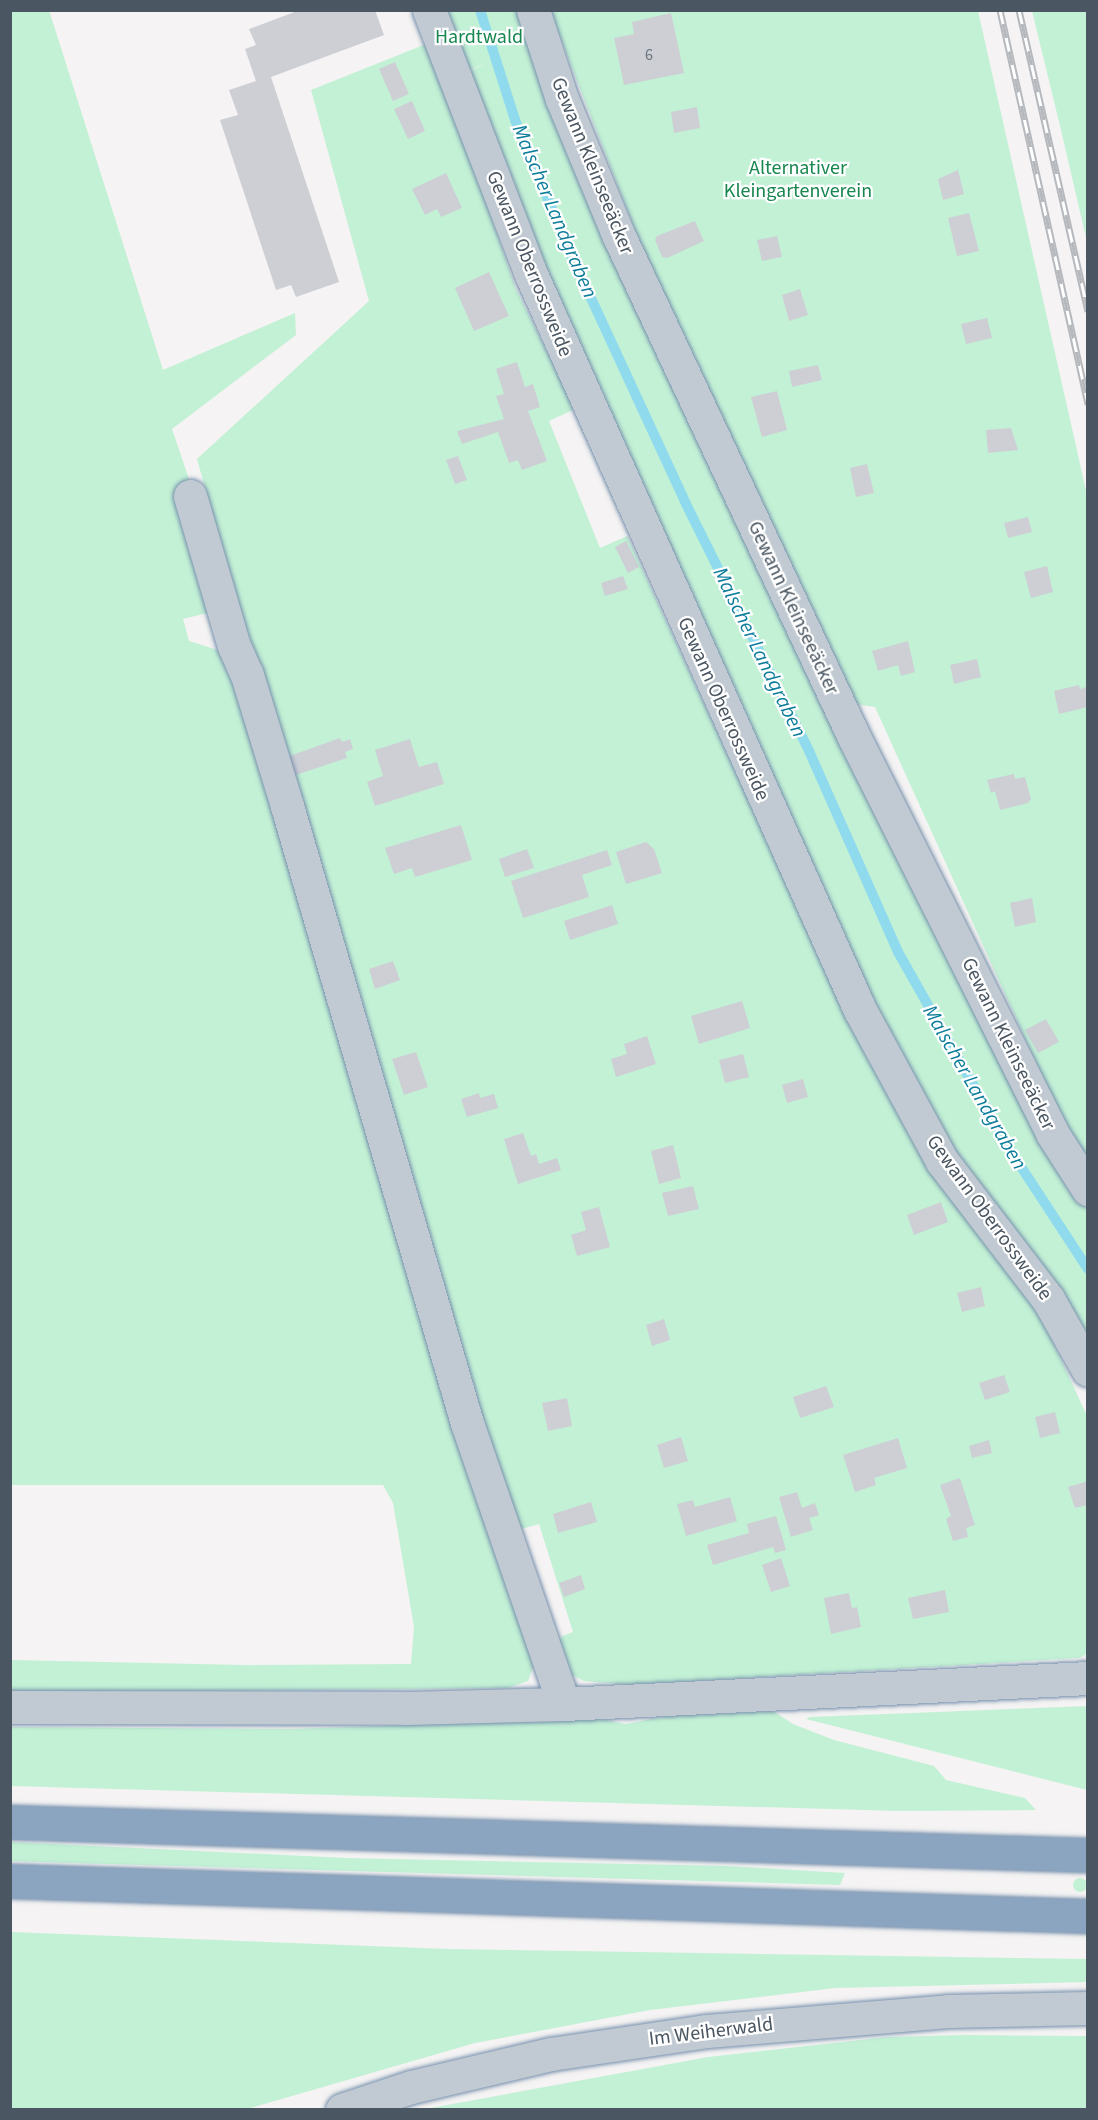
<!DOCTYPE html>
<meta charset="utf-8">
<style>
body{margin:0}
#map{position:relative;width:1098px;height:2120px;overflow:hidden;background:#f5f3f3;font-family:"Source Sans 3",sans-serif}
div>[style]{position:absolute}
.green>*{inset:0;background:#c3f1d5}
.round{border-radius:50%}
.stream>*{height:10px;margin:-5px;padding:0 5px;transform-origin:5px;border-radius:5px;background:#90daee}
.building>*{inset:0;background:#cdcfd5}
.roads{filter:drop-shadow(0 0 2px #7690ad) drop-shadow(0 0 2px #7690ad)}
.minor>*{height:33px;margin:-16.5px;padding:0 16.5px;transform-origin:16.5px;border-radius:16.5px;background:#c1cad2}
.highway>*{height:33px;margin:-16.5px;padding:0 16.5px;transform-origin:16.5px;border-radius:16.5px;background:#8ba5c1}
.rail>*{height:7px;margin-top:-3.5px;transform-origin:0;background:repeating-linear-gradient(90deg,#fff 0 14px,#b5b8bd 0 28px);box-sizing:border-box;border-block:2px solid #b5b8bd}
span{translate:-50% -50%;white-space:nowrap;text-align:center;line-height:1.15;-webkit-text-stroke:4.5px #fff;paint-order:stroke}
.number-label{font-size:16px;color:#6b747e}
.number-label span{-webkit-text-stroke-width:0}
.park-label{font-size:20px;color:#17864f}
.street-label{font-size:20px;color:#4a5661}
.water-label{font-size:21px;color:#0c7c9b;font-style:italic}
.frame{position:absolute;inset:0;border:12px solid #4a5661;pointer-events:none}
</style>
<div id="map">
<div class="green">
<i style="clip-path:polygon(49px 10px,163px 370px,295px 313px,296px 335px,172px 429px,192px 488px,207px 613px,183px 619px,189px 641px,221px 651px,231px 659px,535px 1662px,528px 1681px,508px 1688px,11px 1693px,11px 1660px,243px 1665px,411px 1664px,414px 1627px,393px 1503px,383px 1485px,11px 1485px,10px 11px)"></i>
<i style="clip-path:polygon(440px 11px,521px 11px,1087px 1210px,1087px 1344px,923px 1104px,722px 683px,464px 74px,488px 62px,463px 73px)"></i>
<i style="clip-path:polygon(550px 11px,978px 11px,1087px 495px,1087px 1163px,1064px 1124px,875px 707px,849px 703px,691px 374px)"></i>
<i style="clip-path:polygon(1032px 11px,1087px 11px,1087px 242px,1061px 130px)"></i>
<i style="clip-path:polygon(431px 42px,516px 289px,575px 409px,549px 421px,600px 548px,627px 536px,847px 1015px,1037px 1307px,1087px 1416px,1087px 1654px,1079px 1658px,631px 1685px,584px 1681px,565px 1671px,558px 1643px,562px 1636px,573px 1632px,539px 1524px,514px 1531px,333px 942px,197px 459px,369px 301px,311px 90px)"></i>
<i style="clip-path:polygon(1087px 1706px,1087px 1790px,806px 1719px,810px 1717px)"></i>
<i style="clip-path:polygon(773px 1711px,793px 1724px,834px 1740px,934px 1766px,946px 1780px,1025px 1798px,1036px 1810px,900px 1811px,11px 1786px,11px 1727px,291px 1729px,601px 1719px,626px 1724px,667px 1716px)"></i>
<i style="clip-path:polygon(11px 1842px,347px 1858px,728px 1866px,845px 1873px,840px 1885px,71px 1863px,11px 1861px)"></i>
<i class="round" style="left:1073px;top:1878px;width:14px;height:14px"></i>
<i style="clip-path:polygon(11px 1932px,447px 1949px,1087px 1959px,1088px 1982px,835px 1988px,650px 2010px,475px 2043px,247px 2109px,11px 2110px)"></i>
<i style="clip-path:polygon(965px 2035px,1087px 2036px,1087px 2109px,425px 2109px,708px 2057px,888px 2037px)"></i>
</div>
<div class="stream">
<i style="left:480px;top:10px;width:115px;rotate:72.3deg"></i>
<i style="left:515px;top:120px;width:148px;rotate:67.4deg"></i>
<i style="left:572px;top:257px;width:272px;rotate:65.2deg"></i>
<i style="left:686px;top:504px;width:276px;rotate:63.5deg"></i>
<i style="left:809px;top:751px;width:220px;rotate:66.1deg"></i>
<i style="left:898px;top:952px;width:227px;rotate:60.5deg"></i>
<i style="left:1010px;top:1150px;width:142px;rotate:56.8deg"></i>
</div>
<div class="building">
<i style="clip-path:polygon(300px 10px,375px 10px,384px 35px,271px 77px,339px 282px,296px 297px,291px 285px,276px 290px,220px 120px,238px 115px,229px 90px,256px 81px,245px 49px,256px 45px,249px 29px)"></i>
<i style="clip-path:polygon(671px 13px,684px 73px,624px 85px,614px 38px,634px 34px,632px 22px)"></i>
<i style="clip-path:polygon(395px 62px,409px 94px,393px 101px,379px 69px)"></i>
<i style="clip-path:polygon(412px 101px,425px 131px,408px 139px,394px 109px)"></i>
<i style="clip-path:polygon(697px 107px,700px 128px,674px 133px,671px 112px)"></i>
<i style="clip-path:polygon(958px 170px,964px 194px,943px 200px,938px 179px)"></i>
<i style="clip-path:polygon(446px 173px,462px 208px,441px 217px,437px 209px,425px 215px,412px 189px)"></i>
<i style="clip-path:polygon(969px 213px,979px 251px,957px 256px,948px 218px)"></i>
<i style="clip-path:polygon(695px 221px,704px 241px,667px 258px,662px 257px,655px 240px,657px 236px)"></i>
<i style="clip-path:polygon(777px 236px,782px 257px,762px 261px,757px 240px)"></i>
<i style="clip-path:polygon(489px 272px,509px 316px,474px 331px,455px 288px)"></i>
<i style="clip-path:polygon(800px 289px,808px 315px,789px 321px,782px 295px)"></i>
<i style="clip-path:polygon(987px 318px,992px 338px,966px 344px,961px 324px)"></i>
<i style="clip-path:polygon(517px 362px,525px 387px,533px 384px,540px 407px,528px 411px,547px 461px,522px 470px,518px 460px,509px 463px,498px 432px,462px 444px,457px 431px,504px 419px,496px 396px,504px 394px,496px 369px)"></i>
<i style="clip-path:polygon(818px 365px,822px 380px,792px 387px,789px 371px)"></i>
<i style="clip-path:polygon(777px 391px,787px 430px,762px 437px,751px 397px)"></i>
<i style="clip-path:polygon(1011px 428px,1018px 450px,988px 453px,986px 430px)"></i>
<i style="clip-path:polygon(458px 456px,467px 480px,455px 484px,446px 460px)"></i>
<i style="clip-path:polygon(867px 464px,874px 493px,856px 497px,850px 468px)"></i>
<i style="clip-path:polygon(1028px 517px,1032px 532px,1008px 538px,1004px 523px)"></i>
<i style="clip-path:polygon(626px 541px,639px 567px,628px 573px,615px 547px)"></i>
<i style="clip-path:polygon(1047px 566px,1053px 592px,1031px 598px,1024px 572px)"></i>
<i style="clip-path:polygon(623px 576px,628px 589px,605px 596px,601px 583px)"></i>
<i style="clip-path:polygon(908px 641px,915px 672px,901px 676px,898px 665px,878px 671px,872px 651px)"></i>
<i style="clip-path:polygon(977px 659px,981px 677px,954px 684px,950px 665px)"></i>
<i style="clip-path:polygon(1079px 685px,1080px 689px,1086px 687px,1088px 707px,1059px 714px,1054px 691px)"></i>
<i style="clip-path:polygon(340px 738px,342px 742px,350px 739px,353px 749px,345px 752px,347px 758px,290px 777px,284px 758px)"></i>
<i style="clip-path:polygon(410px 739px,419px 767px,437px 762px,444px 784px,375px 806px,367px 782px,383px 776px,375px 750px)"></i>
<i style="clip-path:polygon(1014px 774px,1015px 779px,1025px 777px,1031px 799px,1028px 803px,1000px 810px,995px 791px,991px 793px,987px 780px)"></i>
<i style="clip-path:polygon(461px 825px,472px 860px,415px 877px,412px 868px,394px 874px,385px 848px)"></i>
<i style="clip-path:polygon(646px 842px,654px 849px,662px 873px,626px 884px,616px 852px)"></i>
<i style="clip-path:polygon(527px 849px,534px 868px,505px 877px,499px 859px)"></i>
<i style="clip-path:polygon(607px 850px,612px 865px,582px 875px,589px 897px,523px 918px,511px 881px)"></i>
<i style="clip-path:polygon(1032px 898px,1036px 922px,1015px 927px,1010px 903px)"></i>
<i style="clip-path:polygon(612px 905px,618px 924px,570px 940px,564px 921px)"></i>
<i style="clip-path:polygon(393px 961px,400px 980px,375px 989px,369px 969px)"></i>
<i style="clip-path:polygon(742px 1001px,750px 1028px,699px 1044px,691px 1016px)"></i>
<i style="clip-path:polygon(1046px 1019px,1059px 1042px,1038px 1053px,1025px 1030px)"></i>
<i style="clip-path:polygon(647px 1036px,656px 1064px,616px 1077px,611px 1059px,627px 1054px,624px 1044px)"></i>
<i style="clip-path:polygon(416px 1052px,428px 1087px,404px 1095px,392px 1059px)"></i>
<i style="clip-path:polygon(743px 1054px,749px 1077px,725px 1083px,719px 1060px)"></i>
<i style="clip-path:polygon(803px 1079px,808px 1097px,787px 1103px,782px 1085px)"></i>
<i style="clip-path:polygon(479px 1093px,480px 1098px,494px 1094px,498px 1108px,467px 1117px,461px 1099px)"></i>
<i style="clip-path:polygon(523px 1133px,531px 1156px,536px 1154px,539px 1164px,557px 1158px,561px 1170px,518px 1184px,504px 1139px)"></i>
<i style="clip-path:polygon(673px 1145px,681px 1178px,659px 1184px,651px 1151px)"></i>
<i style="clip-path:polygon(693px 1186px,699px 1209px,668px 1216px,662px 1193px)"></i>
<i style="clip-path:polygon(941px 1202px,948px 1222px,914px 1235px,907px 1215px)"></i>
<i style="clip-path:polygon(599px 1207px,610px 1247px,577px 1256px,571px 1235px,586px 1230px,581px 1212px)"></i>
<i style="clip-path:polygon(981px 1287px,985px 1306px,962px 1312px,957px 1293px)"></i>
<i style="clip-path:polygon(664px 1319px,670px 1340px,652px 1346px,646px 1325px)"></i>
<i style="clip-path:polygon(1004px 1375px,1010px 1392px,985px 1400px,979px 1383px)"></i>
<i style="clip-path:polygon(826px 1386px,834px 1407px,800px 1418px,793px 1397px)"></i>
<i style="clip-path:polygon(567px 1398px,572px 1426px,548px 1431px,542px 1403px)"></i>
<i style="clip-path:polygon(1055px 1412px,1060px 1433px,1040px 1438px,1035px 1417px)"></i>
<i style="clip-path:polygon(681px 1437px,688px 1461px,664px 1468px,657px 1445px)"></i>
<i style="clip-path:polygon(898px 1438px,907px 1468px,874px 1478px,876px 1485px,855px 1492px,843px 1455px)"></i>
<i style="clip-path:polygon(989px 1440px,992px 1453px,972px 1458px,969px 1446px)"></i>
<i style="clip-path:polygon(960px 1478px,975px 1525px,966px 1528px,968px 1537px,953px 1541px,946px 1519px,951px 1516px,940px 1485px)"></i>
<i style="clip-path:polygon(1088px 1481px,1088px 1505px,1075px 1508px,1068px 1487px)"></i>
<i style="clip-path:polygon(797px 1492px,802px 1508px,815px 1503px,819px 1515px,809px 1518px,813px 1530px,791px 1537px,779px 1497px)"></i>
<i style="clip-path:polygon(730px 1497px,737px 1521px,686px 1536px,677px 1504px,693px 1500px,695px 1507px)"></i>
<i style="clip-path:polygon(591px 1502px,597px 1522px,558px 1533px,553px 1514px)"></i>
<i style="clip-path:polygon(776px 1516px,786px 1550px,775px 1553px,773px 1547px,713px 1565px,707px 1545px,749px 1533px,747px 1524px)"></i>
<i style="clip-path:polygon(781px 1558px,790px 1586px,771px 1592px,762px 1565px)"></i>
<i style="clip-path:polygon(581px 1575px,585px 1589px,564px 1597px,559px 1583px)"></i>
<i style="clip-path:polygon(945px 1590px,949px 1612px,913px 1619px,908px 1598px)"></i>
<i style="clip-path:polygon(849px 1593px,852px 1608px,857px 1607px,861px 1627px,831px 1634px,824px 1598px)"></i>
</div>
<div class="roads">
<div class="minor">
<i style="left:429px;top:10px;width:281px;rotate:68.9deg"></i>
<i style="left:530px;top:272px;width:808px;rotate:65.91deg"></i>
<i style="left:860px;top:1010px;width:172px;rotate:61.5deg"></i>
<i style="left:942px;top:1161px;width:174px;rotate:52.5deg"></i>
<i style="left:1048px;top:1299px;width:81px;rotate:60.6deg"></i>
<i style="left:533px;top:10px;width:94px;rotate:72deg"></i>
<i style="left:562px;top:99px;width:144px;rotate:67.5deg"></i>
<i style="left:617px;top:232px;width:556px;rotate:64.86deg"></i>
<i style="left:853px;top:735px;width:445px;rotate:63.4deg"></i>
<i style="left:1052px;top:1133px;width:67px;rotate:57.3deg"></i>
<i style="left:190px;top:496px;width:156px;rotate:73.7deg"></i>
<i style="left:234px;top:646px;width:32px;rotate:66deg"></i>
<i style="left:247px;top:675px;width:137px;rotate:73deg"></i>
<i style="left:287px;top:806px;width:643px;rotate:73.74deg"></i>
<i style="left:467px;top:1423px;width:297px;rotate:71deg"></i>
<i style="left:10px;top:1707px;width:395px;rotate:0.1deg"></i>
<i style="left:405px;top:1708px;width:159px;rotate:-1.4deg"></i>
<i style="left:564px;top:1704px;width:525px;rotate:-2.84deg"></i>
<i style="left:342px;top:2110px;width:73px;rotate:-18.4deg"></i>
<i style="left:411px;top:2087px;width:144px;rotate:-13.3deg"></i>
<i style="left:551px;top:2054px;width:158px;rotate:-8.4deg"></i>
<i style="left:707px;top:2031px;width:242px;rotate:-4.7deg"></i>
<i style="left:948px;top:2011px;width:140px;rotate:-1.2deg"></i>
</div>
<div class="highway">
<i style="left:10px;top:1822px;width:1079px;rotate:1.75deg"></i>
<i style="left:10px;top:1881px;width:1079px;rotate:1.86deg"></i>
</div>
</div>
<div class="rail">
<i style="left:1000px;top:10px;width:404px;rotate:77.4deg"></i>
<i style="left:1019px;top:10px;width:309px;rotate:77.1deg"></i>
</div>
<div class="number-label">
<span style="left:649px;top:55px">6</span>
</div>
<div class="park-label">
<span style="left:479px;top:37px">Hardtwald</span>
<span style="left:798px;top:180px">Alternativer<br>Kleingartenverein</span>
</div>
<div class="street-label">
<span style="left:592px;top:166px;rotate:68deg">Gewann Kleinseeäcker</span>
<span style="left:529px;top:264px;rotate:68deg">Gewann Oberrossweide</span>
<span style="left:793px;top:608px;rotate:65deg">Gewann Kleinseeäcker</span>
<span style="left:723px;top:709px;rotate:66deg">Gewann Oberrossweide</span>
<span style="left:1008px;top:1044px;rotate:64deg">Gewann Kleinseeäcker</span>
<span style="left:989px;top:1218px;rotate:54deg">Gewann Oberrossweide</span>
<span style="left:711px;top:2032px;rotate:-7deg">Im Weiherwald</span>
</div>
<div class="water-label">
<span style="left:555px;top:211px;rotate:67deg">Malscher Landgraben</span>
<span style="left:760px;top:652px;rotate:64deg">Malscher Landgraben</span>
<span style="left:975px;top:1087px;rotate:60deg">Malscher Landgraben</span>
</div>
<div class="frame"></div>
</div>
